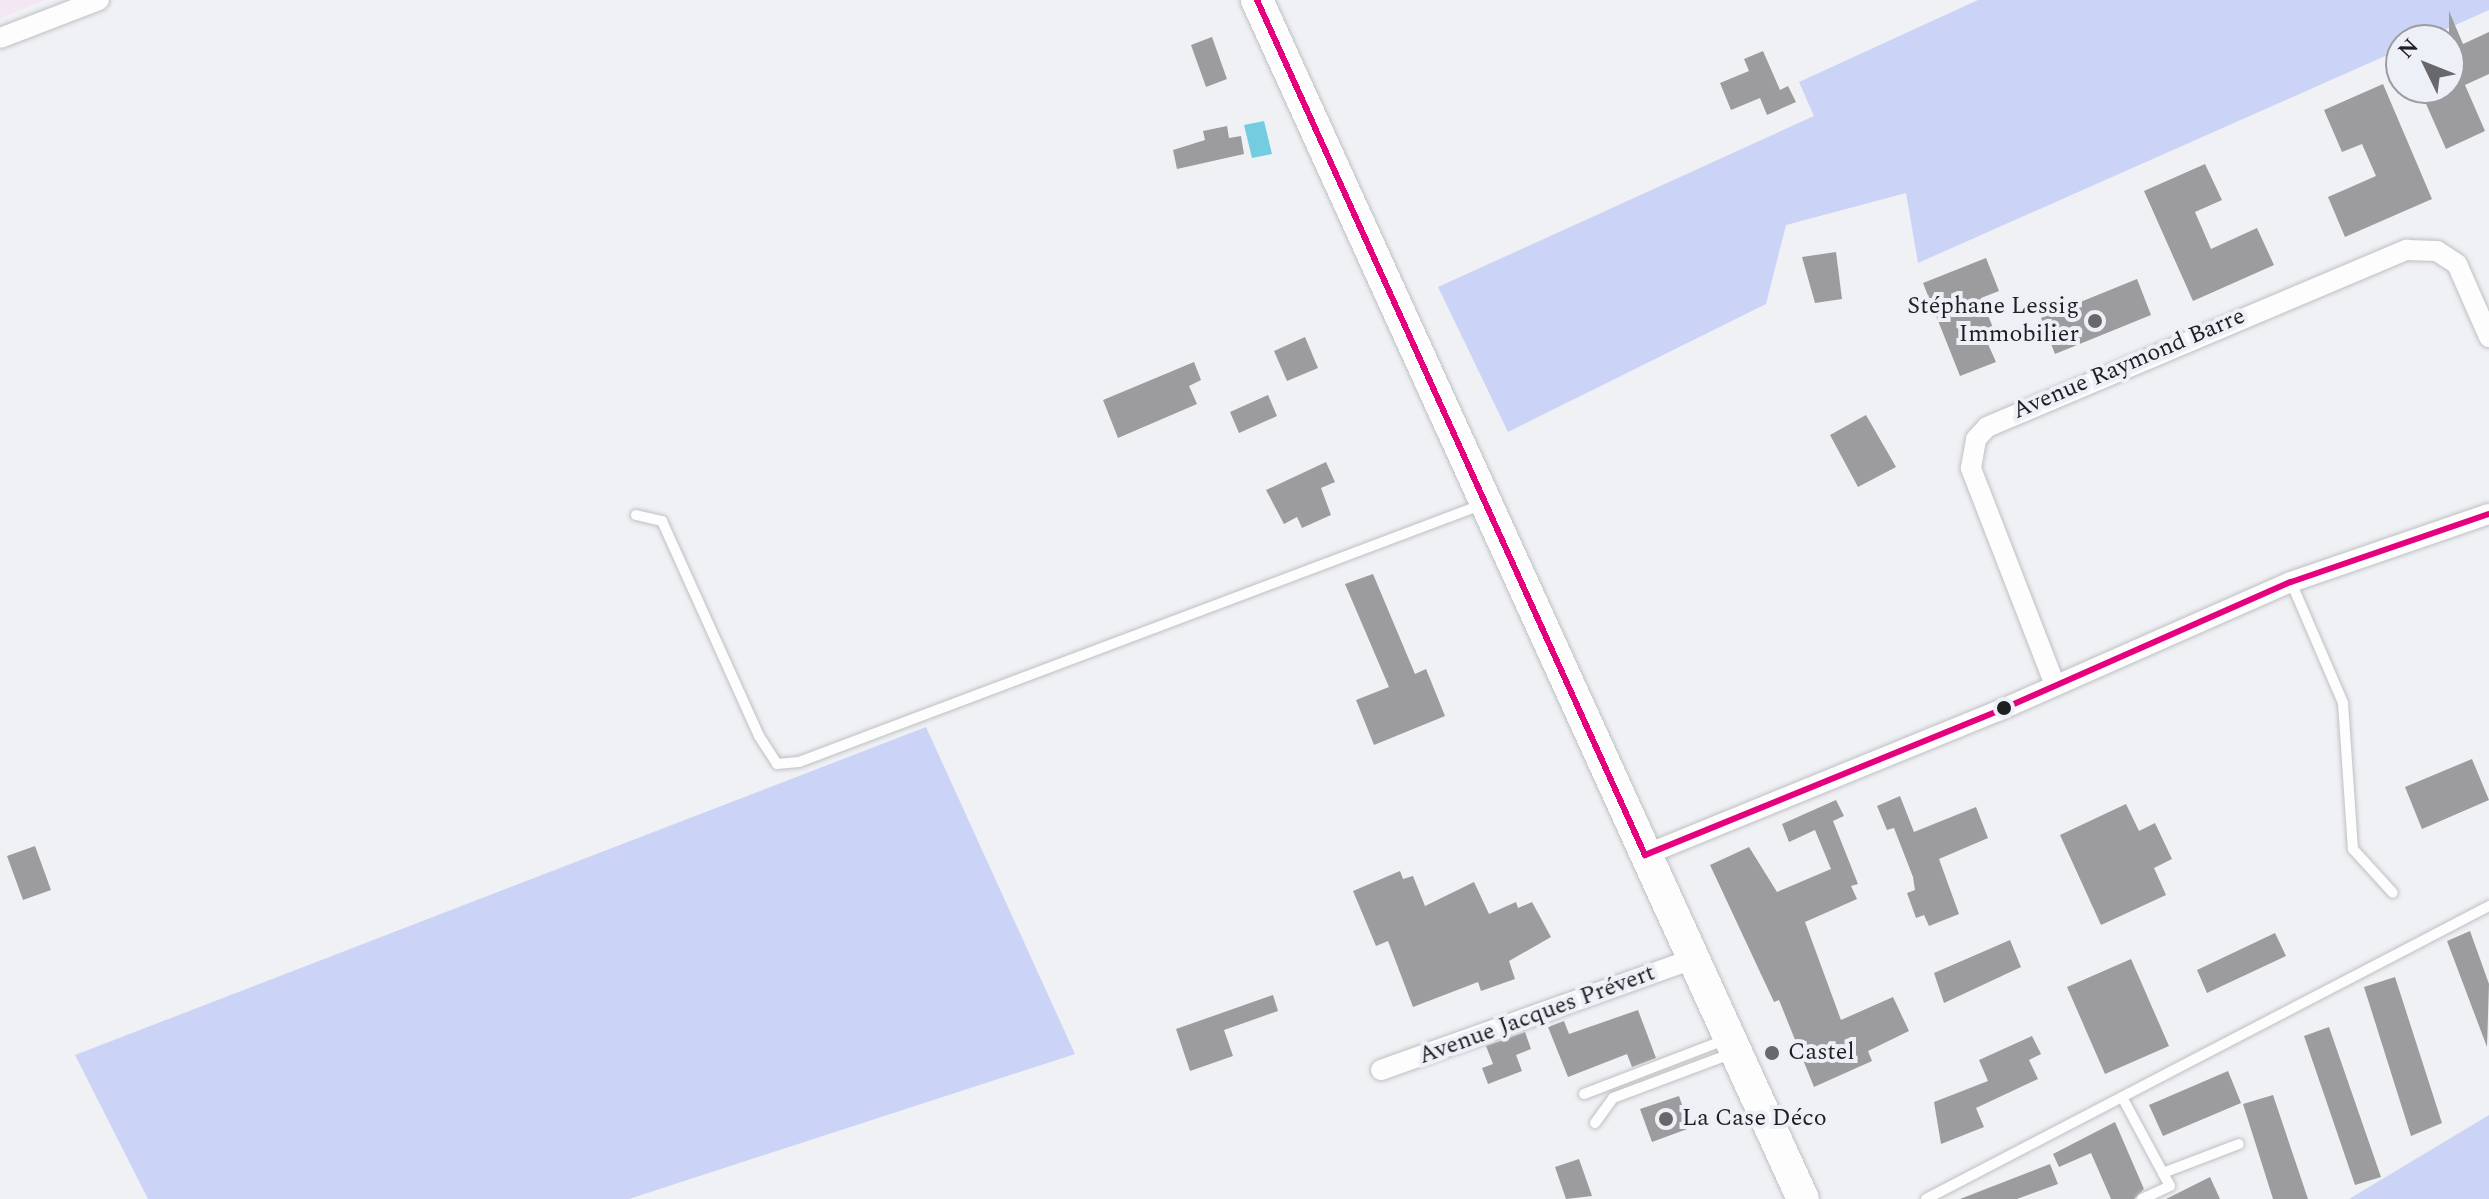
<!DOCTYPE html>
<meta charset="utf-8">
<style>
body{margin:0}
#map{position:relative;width:2489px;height:1199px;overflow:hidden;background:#f0f1f5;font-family:Spectral,serif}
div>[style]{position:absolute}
.industrial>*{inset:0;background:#f2e7f2}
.green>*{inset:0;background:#cbd4f6}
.water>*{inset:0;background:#74cce0}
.building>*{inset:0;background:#9c9c9f}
.roads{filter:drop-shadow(0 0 2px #bfc0c2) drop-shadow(0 0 2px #bfc0c2)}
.lane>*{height:10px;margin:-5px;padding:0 5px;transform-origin:5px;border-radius:5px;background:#fdfdfe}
.street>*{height:20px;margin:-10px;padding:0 10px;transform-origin:10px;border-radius:10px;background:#fdfdfe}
.primary>*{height:32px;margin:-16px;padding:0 16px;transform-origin:16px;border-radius:16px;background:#fdfdfe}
.bus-1>*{height:6px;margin:-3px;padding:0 3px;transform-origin:3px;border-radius:3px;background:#e5007d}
.dots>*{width:22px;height:22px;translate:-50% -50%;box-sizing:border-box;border:4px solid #eef0f7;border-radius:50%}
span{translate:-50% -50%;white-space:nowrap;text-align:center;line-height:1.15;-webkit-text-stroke:8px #eef0f7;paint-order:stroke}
.poi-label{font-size:24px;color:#1f1f22}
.right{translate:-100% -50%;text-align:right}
.left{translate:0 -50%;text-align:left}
.street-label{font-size:24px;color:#1f1f22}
.north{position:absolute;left:2385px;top:24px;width:80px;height:80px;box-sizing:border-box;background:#eef0f7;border:2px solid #9b9ca2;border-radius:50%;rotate:313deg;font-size:22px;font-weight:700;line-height:32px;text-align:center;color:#1f1f22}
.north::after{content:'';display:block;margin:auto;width:28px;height:36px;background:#68686c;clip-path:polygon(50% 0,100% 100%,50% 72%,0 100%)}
</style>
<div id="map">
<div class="industrial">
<i style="clip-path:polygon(0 0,45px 0,0 18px)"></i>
</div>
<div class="green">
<i style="clip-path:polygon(1978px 0,2489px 0,2489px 10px,2422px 40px,2401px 40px,2401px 49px,1918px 263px,1906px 193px,1786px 225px,1766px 304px,1508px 432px,1438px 287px,1814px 116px,1799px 82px)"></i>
<i style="clip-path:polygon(926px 727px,1075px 1054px,629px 1199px,148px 1199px,75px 1055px)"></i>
<i style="clip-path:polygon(2489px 1115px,2489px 1199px,2349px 1199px)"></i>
</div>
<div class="water">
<i style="clip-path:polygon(1264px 121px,1272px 154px,1252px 158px,1244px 125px)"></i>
</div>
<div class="building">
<i style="clip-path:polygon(2449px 11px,2463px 44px,2489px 32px,2489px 74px,2465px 85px,2485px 131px,2446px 149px,2419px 88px,2449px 88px)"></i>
<i style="clip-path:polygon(1212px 37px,1227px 79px,1206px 87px,1191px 45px)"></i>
<i style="clip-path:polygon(1763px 51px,1780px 90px,1788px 86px,1796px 102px,1767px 115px,1760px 98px,1731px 110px,1720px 83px,1749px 71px,1744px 59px)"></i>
<i style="clip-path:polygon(2383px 84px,2432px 199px,2345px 237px,2328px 197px,2376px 176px,2362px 144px,2342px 152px,2324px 110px)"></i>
<i style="clip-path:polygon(1227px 126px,1229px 138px,1241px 136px,1244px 154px,1177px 169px,1173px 150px,1205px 140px,1203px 131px)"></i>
<i style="clip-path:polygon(2205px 164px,2222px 200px,2195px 212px,2211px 249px,2257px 228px,2274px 265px,2193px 301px,2144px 191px)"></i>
<i style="clip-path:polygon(1836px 252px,1842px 299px,1815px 303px,1802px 257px)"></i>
<i style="clip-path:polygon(1986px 258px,1999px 291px,1981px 298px,1996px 335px,1988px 344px,1996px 362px,1960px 376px,1923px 283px)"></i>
<i style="clip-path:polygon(2137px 279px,2151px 315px,2055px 354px,2041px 318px)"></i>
<i style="clip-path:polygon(1305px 337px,1318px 368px,1287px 381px,1274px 351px)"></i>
<i style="clip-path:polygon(1194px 362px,1201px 380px,1189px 386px,1197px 404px,1118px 438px,1103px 400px)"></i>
<i style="clip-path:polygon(1268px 395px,1277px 416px,1239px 433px,1230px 412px)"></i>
<i style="clip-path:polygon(1866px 415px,1896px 467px,1858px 487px,1830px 435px)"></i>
<i style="clip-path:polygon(1326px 462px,1335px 482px,1321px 488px,1331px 515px,1302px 528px,1297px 517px,1284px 524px,1266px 490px)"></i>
<i style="clip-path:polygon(1373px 574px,1415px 674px,1426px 669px,1445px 716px,1374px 745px,1356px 700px,1389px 687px,1345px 584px)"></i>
<i style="clip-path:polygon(2472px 759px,2489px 800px,2422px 829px,2405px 787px)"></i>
<i style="clip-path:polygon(1900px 796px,1914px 832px,1976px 807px,1988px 838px,1939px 859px,1959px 914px,1929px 926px,1924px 915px,1916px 918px,1907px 893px,1915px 890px,1913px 877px,1894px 828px,1887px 830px,1877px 806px)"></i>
<i style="clip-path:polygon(1836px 800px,1844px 816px,1833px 821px,1858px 884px,1851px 886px,1857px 899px,1805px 922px,1841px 1020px,1893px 997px,1909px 1031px,1868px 1051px,1872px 1061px,1814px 1087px,1779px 1000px,1774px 1002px,1710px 865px,1749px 847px,1777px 892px,1831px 869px,1815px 830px,1789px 842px,1782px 824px)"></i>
<i style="clip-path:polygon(2126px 804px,2139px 831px,2155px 823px,2172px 859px,2154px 868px,2166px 895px,2101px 925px,2060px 835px)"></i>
<i style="clip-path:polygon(35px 846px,51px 890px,23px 900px,7px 856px)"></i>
<i style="clip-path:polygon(1400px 871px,1403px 879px,1413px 876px,1425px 906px,1474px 882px,1489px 914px,1516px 902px,1518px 908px,1532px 902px,1551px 937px,1509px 961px,1515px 979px,1481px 991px,1478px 982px,1413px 1007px,1388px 941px,1376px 946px,1353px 891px)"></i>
<i style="clip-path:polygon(2470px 931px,2489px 984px,2487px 1047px,2447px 941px)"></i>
<i style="clip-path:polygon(2275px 933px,2286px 956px,2207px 993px,2197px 970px)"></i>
<i style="clip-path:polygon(2010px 940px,2021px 967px,1944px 1003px,1934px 973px)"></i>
<i style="clip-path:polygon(2131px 959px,2169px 1046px,2105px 1074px,2067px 987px)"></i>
<i style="clip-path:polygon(2395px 977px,2442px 1123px,2411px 1136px,2364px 987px)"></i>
<i style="clip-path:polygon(1273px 995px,1278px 1011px,1224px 1030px,1233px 1056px,1190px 1071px,1176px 1029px)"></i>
<i style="clip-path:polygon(1638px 1010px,1656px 1058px,1632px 1067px,1627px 1054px,1568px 1077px,1548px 1027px,1564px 1021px,1569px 1034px)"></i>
<i style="clip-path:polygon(2329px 1027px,2381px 1177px,2355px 1185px,2304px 1036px)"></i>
<i style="clip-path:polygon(1525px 1032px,1531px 1049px,1516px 1055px,1522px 1071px,1488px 1084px,1482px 1068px,1493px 1064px,1486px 1046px)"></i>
<i style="clip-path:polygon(2032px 1036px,2041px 1054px,2029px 1060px,2038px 1079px,1976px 1108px,1984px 1127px,1941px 1144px,1934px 1102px,1988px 1081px,1979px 1060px)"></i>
<i style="clip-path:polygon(2228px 1071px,2241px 1103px,2163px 1136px,2149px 1105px)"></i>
<i style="clip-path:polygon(2273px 1095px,2308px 1199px,2273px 1199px,2243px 1104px)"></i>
<i style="clip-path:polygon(1679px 1096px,1690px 1128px,1652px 1142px,1640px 1109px)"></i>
<i style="clip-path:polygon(2115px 1122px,2144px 1189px,2134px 1199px,2111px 1199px,2091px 1153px,2059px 1167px,2053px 1154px)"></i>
<i style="clip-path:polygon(1579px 1159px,1592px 1196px,1566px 1199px,1555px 1167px)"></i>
<i style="clip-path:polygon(2050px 1164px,2058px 1184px,2017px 1199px,1960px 1199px)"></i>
<i style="clip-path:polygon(2210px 1177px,2220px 1199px,2166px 1199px)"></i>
</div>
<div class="roads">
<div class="lane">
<i style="left:636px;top:515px;width:27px;rotate:13deg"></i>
<i style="left:662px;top:521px;width:236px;rotate:65.7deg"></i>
<i style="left:759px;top:736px;width:33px;rotate:57deg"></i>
<i style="left:777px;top:764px;width:22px;rotate:-5deg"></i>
<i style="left:799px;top:762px;width:729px;rotate:-20.65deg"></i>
<i style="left:2291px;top:582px;width:132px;rotate:66.7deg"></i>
<i style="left:2343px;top:703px;width:146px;rotate:86.1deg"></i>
<i style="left:2353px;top:849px;width:59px;rotate:47.7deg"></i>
<i style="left:1584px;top:1094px;width:153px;rotate:-21deg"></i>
<i style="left:2122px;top:1097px;width:101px;rotate:61.7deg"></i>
<i style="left:2170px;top:1186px;width:31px;rotate:155deg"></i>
<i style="left:1595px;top:1123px;width:31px;rotate:-54deg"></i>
<i style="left:1613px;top:1098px;width:128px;rotate:-20.6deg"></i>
<i style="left:2163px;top:1173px;width:81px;rotate:-20.9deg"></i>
<i style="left:1926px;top:1199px;width:635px;rotate:-27.49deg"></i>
</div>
<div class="street">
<i style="left:0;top:38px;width:106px;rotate:-21deg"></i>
<i style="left:2055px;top:685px;width:233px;rotate:-111.2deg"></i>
<i style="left:1971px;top:468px;width:29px;rotate:-80deg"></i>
<i style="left:1976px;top:439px;width:16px;rotate:-47deg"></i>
<i style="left:1987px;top:427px;width:456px;rotate:-22.9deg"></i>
<i style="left:2407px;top:250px;width:30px;rotate:2deg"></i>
<i style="left:2437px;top:251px;width:24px;rotate:33deg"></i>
<i style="left:2457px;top:264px;width:80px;rotate:66.3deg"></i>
<i style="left:1645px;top:855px;width:381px;rotate:-22.2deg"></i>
<i style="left:1998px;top:711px;width:320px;rotate:-23.8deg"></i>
<i style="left:2291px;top:582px;width:209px;rotate:-19deg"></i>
<i style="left:1381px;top:1070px;width:330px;rotate:-19.6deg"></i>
</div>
<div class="primary">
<i style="left:1257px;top:0;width:1317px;rotate:65.52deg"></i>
</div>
</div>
<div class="bus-1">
<i style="left:1257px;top:0;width:939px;rotate:65.59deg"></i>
<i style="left:1645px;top:855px;width:381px;rotate:-22.2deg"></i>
<i style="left:1998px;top:711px;width:320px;rotate:-23.8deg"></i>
<i style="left:2291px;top:582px;width:209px;rotate:-19deg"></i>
</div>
<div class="dots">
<i style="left:2095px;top:321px;background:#68686c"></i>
<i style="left:2004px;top:708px;background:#1f1f22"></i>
<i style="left:1772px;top:1053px;background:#68686c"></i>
<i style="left:1666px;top:1119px;background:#68686c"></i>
</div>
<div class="poi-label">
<span class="right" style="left:2079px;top:321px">Stéphane Lessig<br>Immobilier</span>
<span class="left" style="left:1788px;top:1053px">Castel</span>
<span class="left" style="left:1682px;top:1119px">La Case Déco</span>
</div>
<div class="street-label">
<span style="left:2129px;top:364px;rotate:-23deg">Avenue Raymond Barre</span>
<span style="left:1537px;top:1015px;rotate:-20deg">Avenue Jacques Prévert</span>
</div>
<div class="north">N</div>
</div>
